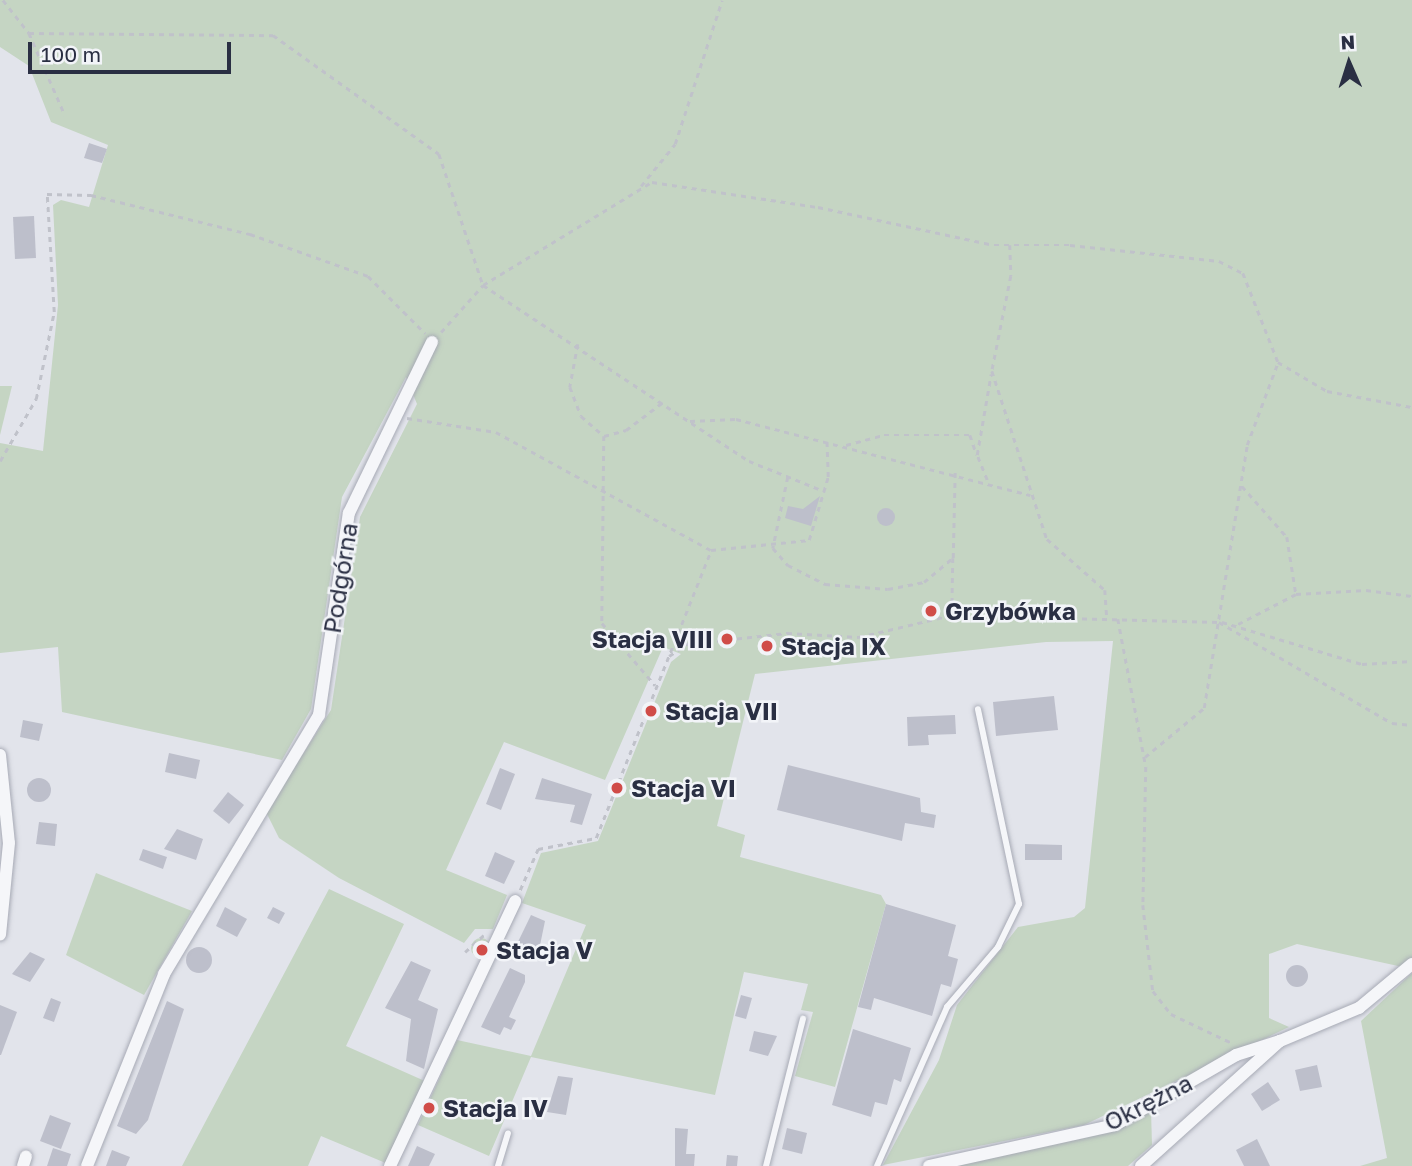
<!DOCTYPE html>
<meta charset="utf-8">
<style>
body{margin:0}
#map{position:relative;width:1412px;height:1166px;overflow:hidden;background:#e2e4eb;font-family:"Golos Text",sans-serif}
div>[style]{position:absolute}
.green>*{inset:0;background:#c5d5c3}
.round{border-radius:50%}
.building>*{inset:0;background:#bdbfcb}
.path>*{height:2.5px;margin-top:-1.25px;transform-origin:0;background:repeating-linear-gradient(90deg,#c0c2ca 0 5px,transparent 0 10px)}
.roads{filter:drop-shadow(0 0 2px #a7aab5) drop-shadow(0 0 2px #a7aab5)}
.lane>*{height:6px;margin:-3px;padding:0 3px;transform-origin:3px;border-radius:3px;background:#f5f6f9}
.street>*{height:12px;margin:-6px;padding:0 6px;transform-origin:6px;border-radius:6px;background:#f5f6f9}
.dots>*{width:19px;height:19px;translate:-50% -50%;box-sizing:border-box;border:4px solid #f2f4f8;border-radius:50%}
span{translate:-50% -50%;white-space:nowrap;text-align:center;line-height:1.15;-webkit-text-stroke:5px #f2f4f8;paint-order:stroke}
.street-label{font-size:24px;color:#2a2f43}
.poi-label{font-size:24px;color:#2a2f43;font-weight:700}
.left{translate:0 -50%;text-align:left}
.right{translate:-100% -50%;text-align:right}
.north{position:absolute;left:1314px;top:28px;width:70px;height:70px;-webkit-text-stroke:5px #f2f4f8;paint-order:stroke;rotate:357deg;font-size:19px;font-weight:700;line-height:28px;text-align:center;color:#2a2f43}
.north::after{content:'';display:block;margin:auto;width:24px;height:32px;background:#2a2f43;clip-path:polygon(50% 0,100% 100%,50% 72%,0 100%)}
.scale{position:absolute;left:28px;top:42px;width:203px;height:32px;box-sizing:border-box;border:4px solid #2a2f43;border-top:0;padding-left:9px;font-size:21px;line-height:24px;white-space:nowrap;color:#2a2f43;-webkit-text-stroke:5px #f2f4f8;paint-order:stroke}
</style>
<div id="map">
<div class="green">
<i style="clip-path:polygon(0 0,1412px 0,1412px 969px,1297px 944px,1269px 954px,1269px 1018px,1289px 1027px,1084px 1125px,883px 1165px,939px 1060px,957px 1005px,1018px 927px,1074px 917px,1085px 908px,1113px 641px,1046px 642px,755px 674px,717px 826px,745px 835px,740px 857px,881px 895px,886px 904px,835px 1087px,795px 1076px,813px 1012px,801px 1010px,808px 984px,744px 972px,715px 1095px,531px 1057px,489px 1156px,418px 1125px,457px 1040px,531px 1056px,586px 925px,522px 903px,541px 853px,598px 841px,671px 662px,681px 654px,663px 647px,605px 780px,504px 742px,446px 870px,507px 895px,493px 929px,475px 929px,464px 943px,339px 878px,279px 838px,266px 812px,331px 710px,360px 517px,417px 404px,406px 377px,342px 497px,311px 709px,282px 760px,62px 712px,58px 647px,0 653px,0 443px,43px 451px,58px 305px,53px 205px,61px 200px,89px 207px,108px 145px,51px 122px,29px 66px,0 47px)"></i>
<i style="clip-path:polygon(0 386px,12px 386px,0 435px)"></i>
<i style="clip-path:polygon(96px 873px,192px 911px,144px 995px,66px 955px)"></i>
<i style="clip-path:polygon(329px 889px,404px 924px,346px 1046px,427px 1082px,388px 1164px,321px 1136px,308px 1166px,182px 1166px)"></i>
<i class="round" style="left:471px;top:938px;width:20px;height:20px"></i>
<i style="clip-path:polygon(1412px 973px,1412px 1166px,1360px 1166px,1387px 1158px,1361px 1021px)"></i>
<i style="clip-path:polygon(1151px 1110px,1152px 1145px,1128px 1166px,958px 1166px)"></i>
</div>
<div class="building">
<i style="clip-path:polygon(89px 143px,107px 149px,102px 163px,84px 158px)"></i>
<i style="clip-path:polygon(34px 216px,36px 258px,15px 259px,13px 217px)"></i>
<i style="clip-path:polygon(820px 496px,811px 526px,785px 518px,788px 506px,803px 509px)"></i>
<i class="round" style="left:877px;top:508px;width:18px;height:18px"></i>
<i style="clip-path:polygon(1054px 696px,1058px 730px,996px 736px,993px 702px)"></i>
<i style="clip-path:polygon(955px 715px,956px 734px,928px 735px,929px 745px,908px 746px,907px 717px)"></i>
<i style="clip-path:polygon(23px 720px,43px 724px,39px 741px,20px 737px)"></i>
<i style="clip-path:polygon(169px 753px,200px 760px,196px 779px,165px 772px)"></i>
<i style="clip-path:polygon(788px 765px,920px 798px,921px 812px,936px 815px,934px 828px,905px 823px,902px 841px,777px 810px)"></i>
<i style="clip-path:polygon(500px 768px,515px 774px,501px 810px,486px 804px)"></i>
<i class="round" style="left:27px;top:778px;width:24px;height:24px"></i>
<i style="clip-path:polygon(542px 778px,592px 794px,582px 825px,570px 822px,575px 805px,535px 799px)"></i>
<i style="clip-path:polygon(228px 792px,244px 805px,229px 824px,213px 811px)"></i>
<i style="clip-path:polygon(39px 822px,57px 824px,55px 846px,36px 844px)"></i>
<i style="clip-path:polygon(177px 829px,203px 839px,196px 860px,164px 849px)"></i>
<i style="clip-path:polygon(1025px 844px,1062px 845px,1062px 860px,1025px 860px)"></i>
<i style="clip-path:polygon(143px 849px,167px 857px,163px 869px,139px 860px)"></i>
<i style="clip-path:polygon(495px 852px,515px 861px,504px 884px,485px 876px)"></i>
<i style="clip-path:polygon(886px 904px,956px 925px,948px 956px,958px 959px,951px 987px,941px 984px,932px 1016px,874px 998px,871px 1010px,858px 1007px)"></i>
<i style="clip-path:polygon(225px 907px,247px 919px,237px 937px,216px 926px)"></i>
<i style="clip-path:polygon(273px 907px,285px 913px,279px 924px,267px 918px)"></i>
<i style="clip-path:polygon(531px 915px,545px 921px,538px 955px,516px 946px)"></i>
<i class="round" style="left:186px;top:947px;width:26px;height:26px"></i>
<i style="clip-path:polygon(30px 952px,45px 959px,30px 982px,12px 974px)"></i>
<i style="clip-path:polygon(411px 961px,431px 970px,418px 1000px,438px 1009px,424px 1069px,406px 1061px,411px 1019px,385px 1008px)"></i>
<i class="round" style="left:1286px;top:965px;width:22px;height:22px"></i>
<i style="clip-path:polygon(510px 968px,525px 975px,525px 982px,509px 1017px,516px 1020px,511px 1030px,504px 1027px,500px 1035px,481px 1027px)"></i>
<i style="clip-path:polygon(741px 995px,752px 998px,746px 1019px,735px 1016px)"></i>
<i style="clip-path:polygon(51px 998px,61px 1002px,54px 1022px,43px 1018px)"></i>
<i style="clip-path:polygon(167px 1001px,184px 1009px,148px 1120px,136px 1134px,117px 1126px)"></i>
<i style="clip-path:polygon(0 1005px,17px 1012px,1px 1055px,0 1055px)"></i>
<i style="clip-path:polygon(853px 1029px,911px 1048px,901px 1082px,894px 1079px,887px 1105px,875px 1102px,871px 1117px,832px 1105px)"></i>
<i style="clip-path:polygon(754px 1031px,777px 1036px,768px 1056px,749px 1051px)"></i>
<i style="clip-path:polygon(1317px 1065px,1322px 1087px,1300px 1091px,1295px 1070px)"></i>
<i style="clip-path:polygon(558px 1076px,573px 1078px,566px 1115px,547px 1112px)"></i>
<i style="clip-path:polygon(1268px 1082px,1280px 1100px,1262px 1111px,1251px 1094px)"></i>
<i style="clip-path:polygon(50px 1115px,71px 1123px,61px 1149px,40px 1141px)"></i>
<i style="clip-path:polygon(675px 1128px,688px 1129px,686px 1154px,695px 1154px,694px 1166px,675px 1166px)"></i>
<i style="clip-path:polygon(787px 1128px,807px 1133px,802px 1154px,782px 1149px)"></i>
<i style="clip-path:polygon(1257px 1139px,1270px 1166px,1244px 1166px,1236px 1150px)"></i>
<i style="clip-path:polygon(417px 1146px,435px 1154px,429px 1166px,408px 1166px)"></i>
<i style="clip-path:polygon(53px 1148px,71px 1154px,67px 1166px,47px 1166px)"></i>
<i style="clip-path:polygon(112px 1150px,130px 1157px,126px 1166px,106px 1166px)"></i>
<i style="clip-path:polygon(727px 1155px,738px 1156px,737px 1166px,726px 1166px)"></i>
</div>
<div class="path">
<i style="left:3px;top:0;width:42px;rotate:51.8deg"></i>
<i style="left:29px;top:33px;width:90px;rotate:66.3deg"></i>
<i style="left:29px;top:33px;width:244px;rotate:0.5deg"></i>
<i style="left:273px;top:35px;width:204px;rotate:35.6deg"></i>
<i style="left:439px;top:154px;width:138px;rotate:71.4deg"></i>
<i style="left:483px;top:285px;width:198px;rotate:-31.4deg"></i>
<i style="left:652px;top:182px;width:168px;rotate:8.6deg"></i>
<i style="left:818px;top:207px;width:180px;rotate:12.2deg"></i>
<i style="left:994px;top:245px;width:76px"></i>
<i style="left:1070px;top:245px;width:150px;rotate:6.1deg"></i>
<i style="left:1219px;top:261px;width:27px;rotate:27deg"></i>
<i style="left:1243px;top:273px;width:96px;rotate:68.5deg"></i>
<i style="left:1278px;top:362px;width:57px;rotate:30.6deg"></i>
<i style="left:1327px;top:391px;width:86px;rotate:10.7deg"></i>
<i style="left:641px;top:186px;width:54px;rotate:-51deg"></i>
<i style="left:675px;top:144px;width:151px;rotate:-71.9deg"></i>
<i style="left:1010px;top:245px;width:31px;rotate:88deg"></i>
<i style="left:1011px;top:276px;width:97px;rotate:101.3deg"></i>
<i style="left:992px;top:371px;width:177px;rotate:71.9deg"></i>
<i style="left:1047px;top:539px;width:77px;rotate:41.3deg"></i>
<i style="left:1105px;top:590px;width:29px;rotate:86deg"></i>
<i style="left:441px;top:332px;width:63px;rotate:-48.2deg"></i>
<i style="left:483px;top:285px;width:319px;rotate:33.5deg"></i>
<i style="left:749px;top:461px;width:81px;rotate:21.8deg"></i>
<i style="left:578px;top:344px;width:44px;rotate:100.5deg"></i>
<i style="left:570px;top:387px;width:31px;rotate:69deg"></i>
<i style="left:581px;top:416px;width:30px;rotate:41deg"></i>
<i style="left:604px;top:436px;width:187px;rotate:90.6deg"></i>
<i style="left:602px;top:623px;width:82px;rotate:49.5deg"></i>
<i style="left:407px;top:418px;width:90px;rotate:8.9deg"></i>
<i style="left:496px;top:432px;width:245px;rotate:28.8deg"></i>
<i style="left:690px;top:421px;width:46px;rotate:-2.5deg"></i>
<i style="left:736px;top:419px;width:304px;rotate:14.5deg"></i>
<i style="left:604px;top:436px;width:23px;rotate:-15deg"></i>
<i style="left:626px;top:430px;width:46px;rotate:-37.1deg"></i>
<i style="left:846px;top:445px;width:39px;rotate:-15deg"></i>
<i style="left:884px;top:435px;width:86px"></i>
<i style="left:970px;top:435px;width:21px;rotate:71deg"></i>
<i style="left:0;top:461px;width:72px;rotate:-59.9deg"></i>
<i style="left:36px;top:399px;width:89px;rotate:-78.3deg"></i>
<i style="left:54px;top:312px;width:118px;rotate:-93.4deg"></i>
<i style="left:47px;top:194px;width:44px;rotate:1.3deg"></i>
<i style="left:91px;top:195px;width:164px;rotate:13.8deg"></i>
<i style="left:250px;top:234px;width:125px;rotate:19.6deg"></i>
<i style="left:368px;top:276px;width:81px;rotate:45deg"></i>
<i style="left:788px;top:477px;width:73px;rotate:101.9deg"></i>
<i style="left:773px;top:548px;width:23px;rotate:49deg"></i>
<i style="left:788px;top:565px;width:42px;rotate:27.2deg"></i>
<i style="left:825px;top:584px;width:63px;rotate:4.5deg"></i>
<i style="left:888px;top:589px;width:37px;rotate:-11deg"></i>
<i style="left:924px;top:582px;width:38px;rotate:-40deg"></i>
<i style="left:953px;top:558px;width:87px;rotate:-88.7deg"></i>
<i style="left:987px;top:480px;width:27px;rotate:-112deg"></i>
<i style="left:977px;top:455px;width:82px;rotate:-80.2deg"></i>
<i style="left:1242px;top:486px;width:68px;rotate:48.6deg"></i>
<i style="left:1287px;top:537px;width:58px;rotate:81deg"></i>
<i style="left:953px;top:558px;width:57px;rotate:91deg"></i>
<i style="left:952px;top:615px;width:267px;rotate:1.5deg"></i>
<i style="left:1219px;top:622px;width:200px;rotate:30.3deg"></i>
<i style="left:1392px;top:723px;width:20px;rotate:6deg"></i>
<i style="left:1118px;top:619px;width:151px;rotate:79.3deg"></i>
<i style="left:1146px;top:767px;width:138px;rotate:91.2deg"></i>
<i style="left:1143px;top:905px;width:87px;rotate:83.4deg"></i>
<i style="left:1153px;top:991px;width:29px;rotate:52deg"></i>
<i style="left:1171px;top:1014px;width:68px;rotate:25.4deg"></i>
<i style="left:1222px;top:622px;width:146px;rotate:16.7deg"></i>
<i style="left:1362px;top:664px;width:50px;rotate:-3.4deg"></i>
<i style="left:1238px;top:624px;width:65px;rotate:-27.3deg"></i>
<i style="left:1296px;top:594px;width:70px;rotate:-3.3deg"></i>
<i style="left:1366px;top:590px;width:46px;rotate:7.4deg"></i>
<i style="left:669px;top:656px;width:22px;rotate:-34deg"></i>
<i style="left:687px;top:644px;width:101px;rotate:-6.3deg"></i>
<i style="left:787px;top:633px;width:72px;rotate:3.2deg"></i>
<i style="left:859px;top:637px;width:96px;rotate:-13.3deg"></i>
<i style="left:1145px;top:757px;width:77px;rotate:-39.7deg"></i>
<i style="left:1204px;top:708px;width:266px;rotate:-80.7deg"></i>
<i style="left:1247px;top:445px;width:89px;rotate:-69.5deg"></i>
<i style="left:520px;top:890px;width:45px;rotate:-66.3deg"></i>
<i style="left:538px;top:849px;width:59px;rotate:-10.7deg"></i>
<i style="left:596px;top:838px;width:310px;rotate:-68.2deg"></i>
<i style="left:711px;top:550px;width:99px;rotate:-5.8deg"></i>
<i style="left:809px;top:540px;width:66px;rotate:-73.2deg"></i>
<i style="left:828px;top:477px;width:36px;rotate:-92deg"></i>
<i style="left:465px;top:952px;width:25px;rotate:-42deg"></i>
</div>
<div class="roads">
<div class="lane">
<i style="left:498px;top:1166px;width:34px;rotate:-73deg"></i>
<i style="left:766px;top:1166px;width:152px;rotate:-75.9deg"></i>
<i style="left:877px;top:1166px;width:174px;rotate:-66.2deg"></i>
<i style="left:947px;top:1007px;width:79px;rotate:-49.6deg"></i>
<i style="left:998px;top:947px;width:48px;rotate:-64deg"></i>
<i style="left:1019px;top:904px;width:199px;rotate:-101.9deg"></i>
</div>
<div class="street">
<i style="left:0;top:755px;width:88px;rotate:84.2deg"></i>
<i style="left:9px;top:843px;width:92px;rotate:95.6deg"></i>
<i style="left:23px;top:1166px;width:10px;rotate:-73deg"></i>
<i style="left:87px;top:1166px;width:207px;rotate:-68.1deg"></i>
<i style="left:164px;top:974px;width:302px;rotate:-59.1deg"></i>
<i style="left:319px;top:715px;width:204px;rotate:-81.6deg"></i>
<i style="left:349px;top:513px;width:190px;rotate:-64.1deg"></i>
<i style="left:390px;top:1166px;width:293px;rotate:-64.7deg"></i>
<i style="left:929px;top:1166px;width:190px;rotate:-12.4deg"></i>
<i style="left:1115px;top:1125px;width:140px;rotate:-30deg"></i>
<i style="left:1236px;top:1055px;width:46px;rotate:-17.7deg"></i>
<i style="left:1141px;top:1166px;width:187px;rotate:-42deg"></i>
<i style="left:1280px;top:1041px;width:86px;rotate:-22.7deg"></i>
<i style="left:1359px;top:1008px;width:69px;rotate:-39.7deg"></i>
</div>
</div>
<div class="dots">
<i style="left:931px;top:611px;background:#d04c48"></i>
<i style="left:727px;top:639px;background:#d04c48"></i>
<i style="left:767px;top:646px;background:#d04c48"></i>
<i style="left:651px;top:711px;background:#d04c48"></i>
<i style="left:617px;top:788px;background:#d04c48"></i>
<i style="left:482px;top:950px;background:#d04c48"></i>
<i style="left:429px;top:1108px;background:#d04c48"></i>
</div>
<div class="street-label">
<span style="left:340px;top:578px;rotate:-81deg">Podgórna</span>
<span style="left:1148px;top:1102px;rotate:-27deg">Okrężna</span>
</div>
<div class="poi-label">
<span class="left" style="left:945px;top:611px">Grzybówka</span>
<span class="right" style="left:713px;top:639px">Stacja VIII</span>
<span class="left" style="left:781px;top:646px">Stacja IX</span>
<span class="left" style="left:665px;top:711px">Stacja VII</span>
<span class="left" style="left:631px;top:788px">Stacja VI</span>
<span class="left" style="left:496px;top:950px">Stacja V</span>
<span class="left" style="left:443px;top:1108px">Stacja IV</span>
</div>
<div class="north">N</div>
<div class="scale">100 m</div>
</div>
